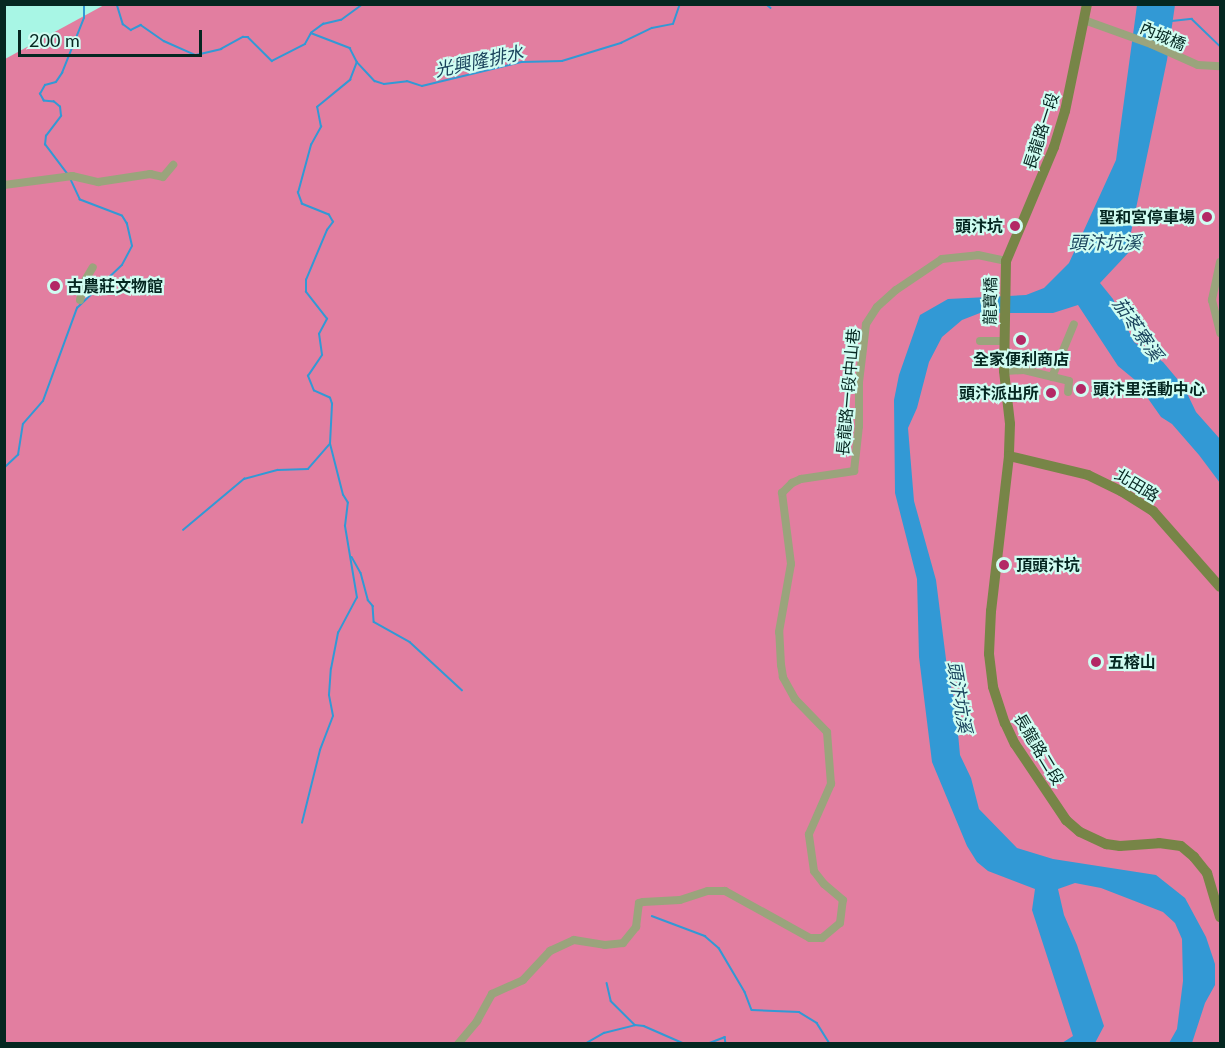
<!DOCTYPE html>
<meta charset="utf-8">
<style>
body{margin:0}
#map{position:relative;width:1225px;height:1048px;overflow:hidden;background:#a8f6e5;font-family:Lato,"Noto Sans TC",sans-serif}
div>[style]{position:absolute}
.forest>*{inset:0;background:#e27ea0}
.water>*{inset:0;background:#3299d5}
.stream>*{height:1.5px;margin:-0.75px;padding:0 0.75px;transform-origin:0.75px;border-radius:0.75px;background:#3299d5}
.street>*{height:8px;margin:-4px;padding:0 4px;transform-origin:4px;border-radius:4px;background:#9aa47c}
.secondary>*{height:10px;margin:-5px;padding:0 5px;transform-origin:5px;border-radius:5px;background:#778547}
.dots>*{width:16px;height:16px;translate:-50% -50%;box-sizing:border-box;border:3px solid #d0fdf2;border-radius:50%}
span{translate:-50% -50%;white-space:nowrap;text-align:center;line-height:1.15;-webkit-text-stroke:4.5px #d0fdf2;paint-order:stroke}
.street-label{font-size:16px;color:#052721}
.poi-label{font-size:16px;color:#052721;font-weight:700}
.right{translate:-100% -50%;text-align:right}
.left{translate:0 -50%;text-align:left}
.water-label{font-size:18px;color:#1a435c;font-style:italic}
.frame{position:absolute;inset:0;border:6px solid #052721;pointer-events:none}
.scale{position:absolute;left:18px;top:30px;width:184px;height:27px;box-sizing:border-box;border:3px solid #052721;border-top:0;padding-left:8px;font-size:18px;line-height:21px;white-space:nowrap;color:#052721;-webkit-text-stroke:4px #d0fdf2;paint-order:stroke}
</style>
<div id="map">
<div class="forest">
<i style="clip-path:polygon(106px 4px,1220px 5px,1220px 1043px,5px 1044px,5px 59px)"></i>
</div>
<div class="water">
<i style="clip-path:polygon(1137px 5px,1175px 5px,1167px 60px,1129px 242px,1130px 251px,1100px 283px,1113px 299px,1134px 342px,1163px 362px,1184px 387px,1196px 412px,1220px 439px,1220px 483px,1199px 455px,1172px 424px,1161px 417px,1135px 380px,1118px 366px,1078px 305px,1053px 313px,980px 313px,962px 320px,942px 337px,929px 362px,917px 408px,908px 428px,914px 501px,936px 580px,948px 675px,955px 701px,960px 755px,971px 778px,979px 809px,1017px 848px,1053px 859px,1156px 875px,1185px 898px,1206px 937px,1215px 964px,1215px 985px,1205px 1003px,1192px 1043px,1169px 1043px,1177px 1029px,1183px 981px,1182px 939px,1175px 923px,1163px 912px,1101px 888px,1075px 883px,1058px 889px,1064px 915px,1077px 945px,1104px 1026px,1095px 1043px,1062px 1043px,1073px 1036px,1032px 910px,1035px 889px,988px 871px,977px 862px,967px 846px,932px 762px,919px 657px,917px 579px,895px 493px,894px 400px,899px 375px,920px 315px,948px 299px,1026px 295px,1044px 288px,1069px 263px,1116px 160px)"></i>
</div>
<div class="stream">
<i style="left:117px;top:4px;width:21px;rotate:73deg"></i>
<i style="left:123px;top:24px;width:10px;rotate:37deg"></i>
<i style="left:131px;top:30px;width:11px;rotate:-27deg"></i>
<i style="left:141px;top:25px;width:28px;rotate:35deg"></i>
<i style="left:164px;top:41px;width:35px;rotate:24deg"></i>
<i style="left:196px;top:55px;width:26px;rotate:-13deg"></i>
<i style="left:221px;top:49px;width:25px;rotate:-29deg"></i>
<i style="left:243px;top:37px;width:5px"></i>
<i style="left:248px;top:37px;width:34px;rotate:45deg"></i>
<i style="left:272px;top:61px;width:37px;rotate:-27deg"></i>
<i style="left:305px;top:44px;width:13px;rotate:-61deg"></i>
<i style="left:311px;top:33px;width:42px;rotate:21deg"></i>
<i style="left:350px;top:48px;width:16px;rotate:63deg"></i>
<i style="left:357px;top:62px;width:26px;rotate:47deg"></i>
<i style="left:375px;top:81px;width:9px;rotate:18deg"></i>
<i style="left:384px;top:84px;width:23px;rotate:-7deg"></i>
<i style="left:407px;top:81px;width:16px;rotate:18deg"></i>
<i style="left:422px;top:86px;width:103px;rotate:-13.5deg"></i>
<i style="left:522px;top:62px;width:40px;rotate:-1.4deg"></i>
<i style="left:562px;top:61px;width:62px;rotate:-17deg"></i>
<i style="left:621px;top:43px;width:34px;rotate:-26deg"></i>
<i style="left:652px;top:28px;width:21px;rotate:-11deg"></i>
<i style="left:673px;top:24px;width:21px;rotate:-71deg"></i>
<i style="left:736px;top:4px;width:1px"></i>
<i style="left:766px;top:4px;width:6px;rotate:39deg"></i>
<i style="left:1172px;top:21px;width:20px;rotate:-6deg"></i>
<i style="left:1192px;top:19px;width:39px;rotate:44deg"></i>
<i style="left:312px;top:32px;width:14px;rotate:-36deg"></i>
<i style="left:323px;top:24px;width:18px;rotate:-13deg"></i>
<i style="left:341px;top:20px;width:27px;rotate:-36deg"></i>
<i style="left:68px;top:175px;width:38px;rotate:-127deg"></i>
<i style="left:45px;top:145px;width:9px;rotate:-84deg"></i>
<i style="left:46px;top:136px;width:25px;rotate:-53deg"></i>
<i style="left:61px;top:116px;width:9px;rotate:-96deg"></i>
<i style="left:60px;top:107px;width:8px;rotate:-140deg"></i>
<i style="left:54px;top:102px;width:10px;rotate:-174deg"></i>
<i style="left:44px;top:101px;width:8px;rotate:-120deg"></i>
<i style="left:40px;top:94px;width:10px;rotate:-61deg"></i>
<i style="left:45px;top:85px;width:11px;rotate:-15deg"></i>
<i style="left:56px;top:82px;width:11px;rotate:-56deg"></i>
<i style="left:62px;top:73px;width:59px;rotate:-68.2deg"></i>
<i style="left:84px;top:18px;width:14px;rotate:-90deg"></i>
<i style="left:5px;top:467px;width:18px;rotate:-43deg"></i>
<i style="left:18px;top:455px;width:31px;rotate:-81deg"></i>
<i style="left:23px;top:424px;width:30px;rotate:-49deg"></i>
<i style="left:43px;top:401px;width:99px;rotate:-69.9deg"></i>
<i style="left:77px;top:308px;width:62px;rotate:-43.7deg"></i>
<i style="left:122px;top:265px;width:21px;rotate:-62deg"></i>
<i style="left:132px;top:246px;width:23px;rotate:-103deg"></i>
<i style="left:127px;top:224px;width:9px;rotate:-122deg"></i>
<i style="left:122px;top:216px;width:45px;rotate:-159.1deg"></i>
<i style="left:80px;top:200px;width:23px;rotate:-115deg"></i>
<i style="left:183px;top:530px;width:80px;rotate:-39.9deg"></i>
<i style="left:244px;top:479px;width:35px;rotate:-15deg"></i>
<i style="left:278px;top:470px;width:30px;rotate:-2deg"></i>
<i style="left:308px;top:469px;width:32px;rotate:-49deg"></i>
<i style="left:352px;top:557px;width:18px;rotate:61deg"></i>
<i style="left:361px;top:573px;width:28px;rotate:75deg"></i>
<i style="left:368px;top:600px;width:8px;rotate:50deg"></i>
<i style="left:373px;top:606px;width:16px;rotate:86deg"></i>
<i style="left:374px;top:622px;width:41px;rotate:29.1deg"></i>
<i style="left:410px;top:642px;width:71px;rotate:42.7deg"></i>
<i style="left:302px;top:823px;width:75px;rotate:-76.1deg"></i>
<i style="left:320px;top:750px;width:36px;rotate:-69deg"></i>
<i style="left:333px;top:716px;width:21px;rotate:-101deg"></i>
<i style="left:329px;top:695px;width:26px;rotate:-86deg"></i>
<i style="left:331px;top:669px;width:37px;rotate:-79deg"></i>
<i style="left:338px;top:633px;width:40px;rotate:-62deg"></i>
<i style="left:357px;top:598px;width:73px;rotate:-99.5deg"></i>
<i style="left:345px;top:526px;width:23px;rotate:-83deg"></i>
<i style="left:348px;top:503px;width:9px;rotate:-122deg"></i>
<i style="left:343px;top:495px;width:53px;rotate:-104.3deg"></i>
<i style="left:330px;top:444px;width:40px;rotate:-87.1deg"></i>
<i style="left:332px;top:404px;width:6px;rotate:-108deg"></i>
<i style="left:330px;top:398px;width:17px;rotate:-156deg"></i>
<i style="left:314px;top:391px;width:16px;rotate:-112deg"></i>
<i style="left:308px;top:376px;width:25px;rotate:-56deg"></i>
<i style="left:322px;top:355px;width:21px;rotate:-98deg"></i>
<i style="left:319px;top:334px;width:17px;rotate:-62deg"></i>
<i style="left:327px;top:319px;width:34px;rotate:-128deg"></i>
<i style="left:306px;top:292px;width:12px;rotate:-90deg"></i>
<i style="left:306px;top:280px;width:54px;rotate:-67.2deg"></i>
<i style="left:327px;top:230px;width:10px;rotate:-53deg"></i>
<i style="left:333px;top:222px;width:8px;rotate:-120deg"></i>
<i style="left:329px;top:215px;width:29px;rotate:-158deg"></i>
<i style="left:302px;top:204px;width:12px;rotate:-110deg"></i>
<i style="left:298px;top:193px;width:50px;rotate:-74.8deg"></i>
<i style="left:311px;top:145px;width:21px;rotate:-61deg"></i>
<i style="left:321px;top:127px;width:20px;rotate:-101deg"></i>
<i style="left:317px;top:107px;width:43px;rotate:-39.3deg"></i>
<i style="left:350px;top:80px;width:19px;rotate:-69deg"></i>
<i style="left:652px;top:916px;width:57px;rotate:20.7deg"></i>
<i style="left:705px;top:936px;width:18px;rotate:41deg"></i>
<i style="left:719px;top:948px;width:51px;rotate:59.4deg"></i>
<i style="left:745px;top:992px;width:19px;rotate:69deg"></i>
<i style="left:752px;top:1010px;width:47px;rotate:2.4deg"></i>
<i style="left:799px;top:1012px;width:21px;rotate:31deg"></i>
<i style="left:817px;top:1023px;width:25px;rotate:58deg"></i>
<i style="left:607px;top:983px;width:18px;rotate:77deg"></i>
<i style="left:611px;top:1001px;width:34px;rotate:45deg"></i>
<i style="left:474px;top:1044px;width:9px"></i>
<i style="left:585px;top:1044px;width:22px;rotate:-30deg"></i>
<i style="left:604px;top:1033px;width:32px;rotate:-14deg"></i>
<i style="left:635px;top:1025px;width:9px;rotate:6deg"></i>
<i style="left:644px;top:1026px;width:45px;rotate:23.7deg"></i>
<i style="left:707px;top:1044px;width:19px;rotate:-21deg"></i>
<i style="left:725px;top:1037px;width:7px;rotate:82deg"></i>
</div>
<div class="street">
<i style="left:1084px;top:20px;width:71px;rotate:19.7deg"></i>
<i style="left:1151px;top:44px;width:51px;rotate:24.1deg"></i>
<i style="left:1198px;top:65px;width:22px;rotate:3deg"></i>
<i style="left:4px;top:185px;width:69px;rotate:-7.5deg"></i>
<i style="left:72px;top:176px;width:27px;rotate:13deg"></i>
<i style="left:98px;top:182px;width:53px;rotate:-8.7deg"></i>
<i style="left:150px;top:174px;width:13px;rotate:13deg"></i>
<i style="left:163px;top:177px;width:16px;rotate:-50deg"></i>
<i style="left:1220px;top:262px;width:39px;rotate:102deg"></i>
<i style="left:1212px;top:300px;width:34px;rotate:76deg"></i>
<i style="left:80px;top:300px;width:18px;rotate:-77deg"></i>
<i style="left:84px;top:282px;width:17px;rotate:-59deg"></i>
<i style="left:980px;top:341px;width:25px"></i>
<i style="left:1004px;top:371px;width:20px;rotate:-3deg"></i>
<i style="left:1024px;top:370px;width:46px;rotate:13.7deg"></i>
<i style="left:1069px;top:381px;width:11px;rotate:95deg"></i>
<i style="left:1052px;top:377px;width:57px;rotate:-67.5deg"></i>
<i style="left:458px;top:1044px;width:30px;rotate:-50deg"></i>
<i style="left:477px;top:1021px;width:31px;rotate:-61deg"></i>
<i style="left:492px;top:994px;width:34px;rotate:-24deg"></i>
<i style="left:523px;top:980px;width:40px;rotate:-47deg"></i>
<i style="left:550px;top:951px;width:26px;rotate:-25deg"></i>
<i style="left:574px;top:940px;width:31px;rotate:9deg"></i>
<i style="left:605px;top:945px;width:18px;rotate:-6deg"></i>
<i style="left:623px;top:943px;width:21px;rotate:-51deg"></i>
<i style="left:636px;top:927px;width:24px;rotate:-83deg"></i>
<i style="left:639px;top:903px;width:4px;rotate:-14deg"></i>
<i style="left:643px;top:902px;width:37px;rotate:-3deg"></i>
<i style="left:680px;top:900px;width:29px;rotate:-18deg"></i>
<i style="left:708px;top:891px;width:17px"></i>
<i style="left:725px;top:891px;width:97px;rotate:28.9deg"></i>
<i style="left:810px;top:938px;width:12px"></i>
<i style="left:822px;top:938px;width:23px;rotate:-40deg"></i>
<i style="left:840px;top:923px;width:23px;rotate:-83deg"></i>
<i style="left:843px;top:900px;width:25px;rotate:-140deg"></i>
<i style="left:824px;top:884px;width:16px;rotate:-128deg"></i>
<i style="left:814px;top:871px;width:37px;rotate:-98deg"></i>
<i style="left:809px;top:834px;width:55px;rotate:-66.3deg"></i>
<i style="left:831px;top:784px;width:52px;rotate:-94.4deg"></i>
<i style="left:827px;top:732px;width:46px;rotate:-134.1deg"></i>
<i style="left:795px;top:699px;width:25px;rotate:-119deg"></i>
<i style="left:783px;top:677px;width:12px;rotate:-99deg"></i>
<i style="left:781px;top:665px;width:33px;rotate:-93deg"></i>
<i style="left:779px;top:632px;width:69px;rotate:-80deg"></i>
<i style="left:791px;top:564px;width:72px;rotate:-97.2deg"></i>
<i style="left:782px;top:493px;width:14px;rotate:-45deg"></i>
<i style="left:792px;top:483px;width:10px;rotate:-24deg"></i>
<i style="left:801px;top:479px;width:54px;rotate:-8.6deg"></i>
<i style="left:854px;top:471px;width:45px;rotate:-83.7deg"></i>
<i style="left:859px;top:426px;width:44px;rotate:-90deg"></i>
<i style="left:859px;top:382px;width:58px;rotate:-83.1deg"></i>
<i style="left:866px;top:324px;width:20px;rotate:-57deg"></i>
<i style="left:877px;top:307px;width:25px;rotate:-42deg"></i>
<i style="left:896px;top:290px;width:55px;rotate:-34deg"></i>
<i style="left:942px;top:259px;width:36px;rotate:-6deg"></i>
<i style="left:978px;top:255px;width:29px;rotate:12deg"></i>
</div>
<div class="secondary">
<i style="left:1087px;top:4px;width:109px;rotate:101.6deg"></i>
<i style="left:1065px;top:111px;width:38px;rotate:107deg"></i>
<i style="left:1054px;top:147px;width:124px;rotate:112.8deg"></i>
<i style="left:1006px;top:261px;width:110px;rotate:91deg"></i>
<i style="left:1004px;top:371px;width:53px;rotate:83.5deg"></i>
<i style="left:1010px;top:424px;width:32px;rotate:92deg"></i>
<i style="left:1009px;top:456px;width:156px;rotate:96.6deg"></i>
<i style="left:991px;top:611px;width:43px;rotate:92.7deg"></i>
<i style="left:989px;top:654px;width:33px;rotate:83deg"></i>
<i style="left:993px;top:687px;width:38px;rotate:72deg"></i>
<i style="left:1005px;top:723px;width:23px;rotate:65deg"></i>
<i style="left:1015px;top:744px;width:92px;rotate:56.1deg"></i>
<i style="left:1066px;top:820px;width:18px;rotate:41deg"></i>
<i style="left:1080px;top:832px;width:29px;rotate:25deg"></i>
<i style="left:1106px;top:844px;width:14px;rotate:8deg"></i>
<i style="left:1120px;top:846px;width:39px;rotate:-4deg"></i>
<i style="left:1159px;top:843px;width:22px;rotate:8deg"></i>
<i style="left:1181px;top:846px;width:17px;rotate:40deg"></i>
<i style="left:1194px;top:857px;width:21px;rotate:51deg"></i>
<i style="left:1207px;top:873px;width:46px;rotate:73.5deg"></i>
<i style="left:1009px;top:456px;width:81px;rotate:13.5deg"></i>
<i style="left:1088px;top:475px;width:37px;rotate:26deg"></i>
<i style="left:1121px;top:491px;width:38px;rotate:32deg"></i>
<i style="left:1153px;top:511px;width:101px;rotate:48.6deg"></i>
</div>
<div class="dots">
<i style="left:1207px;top:217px;background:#b32865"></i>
<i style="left:1015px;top:226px;background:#b32865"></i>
<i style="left:55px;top:286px;background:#b32865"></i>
<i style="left:1021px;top:340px;background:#b32865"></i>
<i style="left:1081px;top:389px;background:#b32865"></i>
<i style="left:1051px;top:393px;background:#b32865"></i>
<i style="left:1004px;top:565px;background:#b32865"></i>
<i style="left:1096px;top:662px;background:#b32865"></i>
</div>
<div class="street-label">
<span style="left:1163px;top:36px;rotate:23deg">內城橋</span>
<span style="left:1041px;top:131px;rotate:-72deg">長龍路一段</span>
<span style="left:990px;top:301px;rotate:-89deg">龍寶橋</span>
<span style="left:848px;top:392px;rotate:-85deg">長龍路一段中山巷</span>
<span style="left:1137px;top:485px;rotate:31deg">北田路</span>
<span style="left:1039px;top:749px;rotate:59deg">長龍路二段</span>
</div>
<div class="poi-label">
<span class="right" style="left:1195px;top:217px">聖和宮停車場</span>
<span class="right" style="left:1003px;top:226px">頭汴坑</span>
<span class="left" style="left:67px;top:286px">古農莊文物館</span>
<span style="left:1021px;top:359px">全家便利商店</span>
<span class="left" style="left:1093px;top:389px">頭汴里活動中心</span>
<span class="right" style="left:1039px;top:393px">頭汴派出所</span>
<span class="left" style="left:1016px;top:565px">頂頭汴坑</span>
<span class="left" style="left:1108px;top:662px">五榕山</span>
</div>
<div class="water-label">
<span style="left:479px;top:61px;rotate:-12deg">光興隆排水</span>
<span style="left:1105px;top:242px">頭汴坑溪</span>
<span style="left:1138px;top:329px;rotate:55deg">茄苳寮溪</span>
<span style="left:960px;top:697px;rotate:81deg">頭汴坑溪</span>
</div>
<div class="frame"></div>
<div class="scale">200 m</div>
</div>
